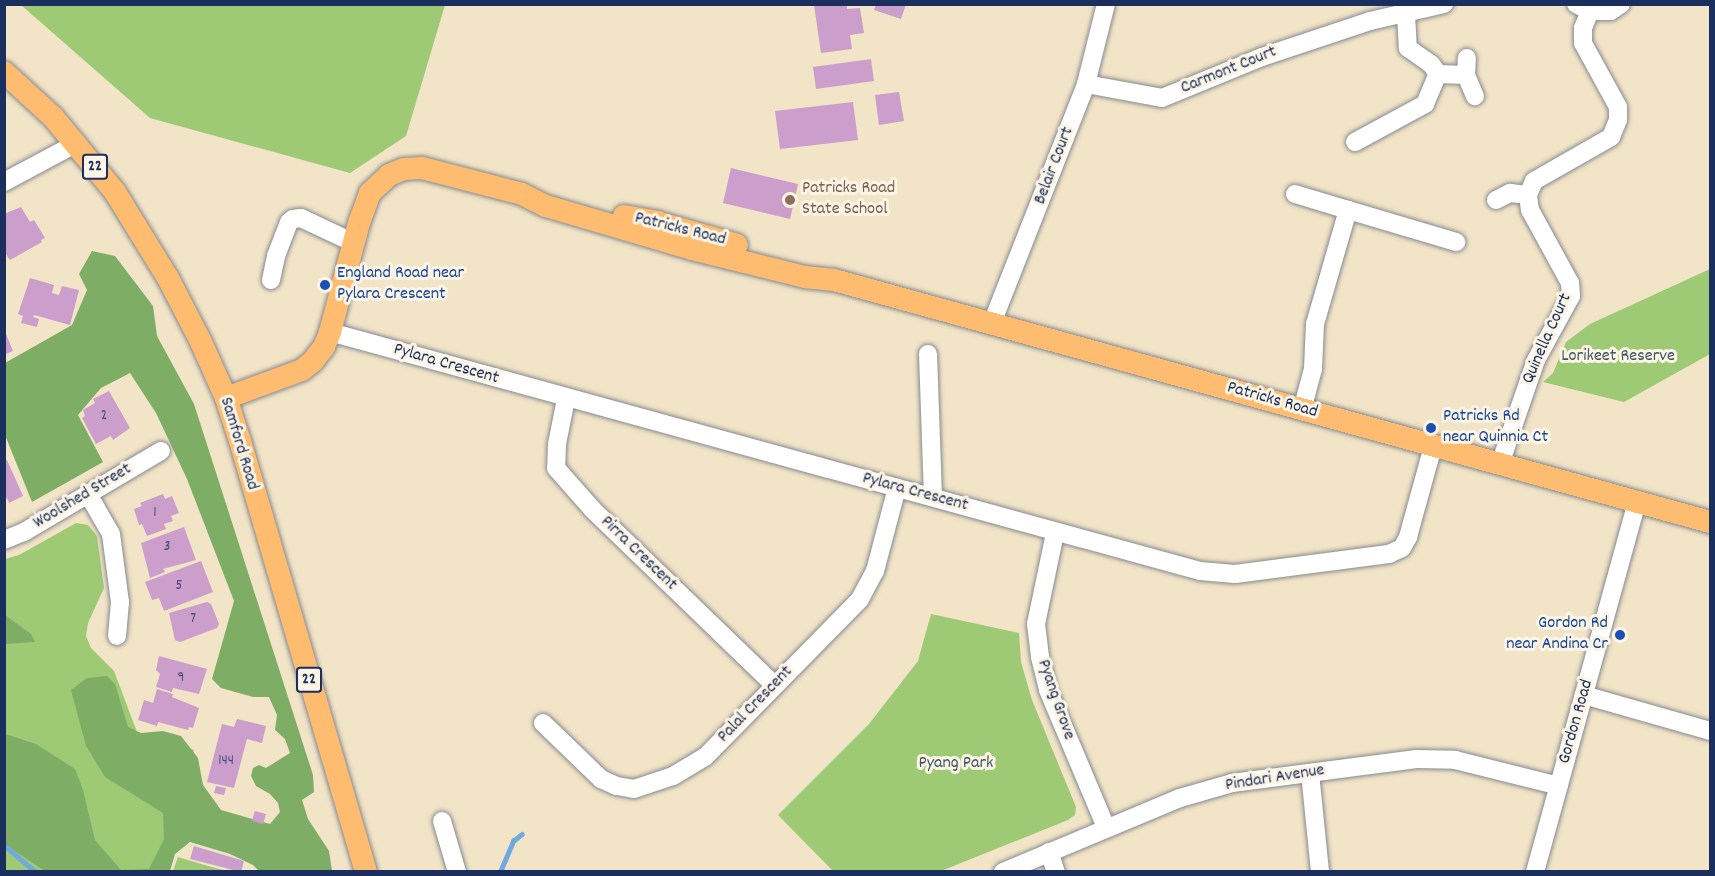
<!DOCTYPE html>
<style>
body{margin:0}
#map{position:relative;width:1715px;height:876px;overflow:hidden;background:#f2e4c6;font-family:Dekko,sans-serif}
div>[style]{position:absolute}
.green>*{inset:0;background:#9ec975}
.forest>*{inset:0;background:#7ead66}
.stream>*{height:4.5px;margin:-2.25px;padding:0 2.25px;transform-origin:2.25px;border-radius:2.25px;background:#6ea9df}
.building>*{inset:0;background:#cb9ecb}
.roads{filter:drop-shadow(0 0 2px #868a92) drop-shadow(0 0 2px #868a92)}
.minor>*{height:18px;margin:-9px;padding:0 9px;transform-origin:9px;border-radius:9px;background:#fff}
.major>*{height:22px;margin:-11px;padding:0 11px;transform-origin:11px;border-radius:11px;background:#fdbc70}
.dots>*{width:16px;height:16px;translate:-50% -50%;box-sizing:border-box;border:3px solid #fcf5e5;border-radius:50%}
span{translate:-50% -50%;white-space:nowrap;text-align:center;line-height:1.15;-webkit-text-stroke:6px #fcf5e5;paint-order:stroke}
.number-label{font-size:15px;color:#474b79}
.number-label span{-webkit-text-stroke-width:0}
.shield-label span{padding:2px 4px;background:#fcf5e5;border:2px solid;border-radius:4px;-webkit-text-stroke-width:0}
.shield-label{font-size:16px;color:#1b2f5e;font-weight:700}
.street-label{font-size:18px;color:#1b2f5e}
.education-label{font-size:18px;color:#785e54}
.left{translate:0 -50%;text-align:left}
.transit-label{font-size:18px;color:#164399}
.right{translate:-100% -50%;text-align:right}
.park-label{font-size:18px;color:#3c5664}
.frame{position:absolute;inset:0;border:6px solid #1b2f5e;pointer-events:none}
</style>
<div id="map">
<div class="green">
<i style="clip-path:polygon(21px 5px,445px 5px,406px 136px,350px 173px,150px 118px)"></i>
<i style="clip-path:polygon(1710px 269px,1710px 354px,1624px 402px,1543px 382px,1553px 373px,1566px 342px,1590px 324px)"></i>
<i style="clip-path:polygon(76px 523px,88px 525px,97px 536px,104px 588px,88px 623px,86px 636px,91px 648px,114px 671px,137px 732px,194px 750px,166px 871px,81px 871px,5px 790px,5px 559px,19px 555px)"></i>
<i style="clip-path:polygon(931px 614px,1019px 633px,1021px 662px,1032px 700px,1076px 807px,1075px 815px,1068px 820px,941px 871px,833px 871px,778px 815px,869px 724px,918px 661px)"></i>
<i style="clip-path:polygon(4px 845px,44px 869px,45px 871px,5px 871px)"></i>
<i style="clip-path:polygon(178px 857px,208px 866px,227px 871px,173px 871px)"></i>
</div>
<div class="forest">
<i style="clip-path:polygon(92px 251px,115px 256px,153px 306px,157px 336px,194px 404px,313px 775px,314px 792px,302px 800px,308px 819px,329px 851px,332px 871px,259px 871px,253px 865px,230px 854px,190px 842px,175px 854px,170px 871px,45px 871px,5px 845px,5px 734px,36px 744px,75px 769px,83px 790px,95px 840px,121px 870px,149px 869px,164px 839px,163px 813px,105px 777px,86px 746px,71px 690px,87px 678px,107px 676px,115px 684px,128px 727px,141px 733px,163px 731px,181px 736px,198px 758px,203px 785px,221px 810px,270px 824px,280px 812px,278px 803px,270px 794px,256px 786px,251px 776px,253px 768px,259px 765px,266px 768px,290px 753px,285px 739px,275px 730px,277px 715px,269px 697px,253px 697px,221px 688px,212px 679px,234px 601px,187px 479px,156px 413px,130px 373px,101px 388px,78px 415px,103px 462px,32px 502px,5px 435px,5px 363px,72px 325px,87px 290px,79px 274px)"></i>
<i style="clip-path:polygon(5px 615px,31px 634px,35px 642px,5px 644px)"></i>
</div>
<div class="stream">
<i style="left:4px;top:845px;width:42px;rotate:40.2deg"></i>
<i style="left:500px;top:872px;width:34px;rotate:-67deg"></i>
<i style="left:513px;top:841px;width:11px;rotate:-38deg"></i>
</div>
<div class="building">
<i style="clip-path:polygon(847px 4px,847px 9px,860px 8px,864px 33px,850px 35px,852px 49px,821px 53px,814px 5px)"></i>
<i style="clip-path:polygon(876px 4px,906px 4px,901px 19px,874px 10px)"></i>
<i style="clip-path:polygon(871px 59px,874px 81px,816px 89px,813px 67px)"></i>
<i style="clip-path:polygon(899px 92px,904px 121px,879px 125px,875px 95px)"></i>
<i style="clip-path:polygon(853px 102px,858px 140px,780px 149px,775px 111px)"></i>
<i style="clip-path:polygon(731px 168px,798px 184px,790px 219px,723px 203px)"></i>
<i style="clip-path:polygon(21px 207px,30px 222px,34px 220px,45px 238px,41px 240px,42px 242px,10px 260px,4px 251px,4px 214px)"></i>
<i style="clip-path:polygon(30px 278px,54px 285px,52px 293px,59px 295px,62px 286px,79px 290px,70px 325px,34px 315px,33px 317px,39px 319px,37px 327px,21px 323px,23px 316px,18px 314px)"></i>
<i style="clip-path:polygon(4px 329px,13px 351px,4px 355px)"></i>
<i style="clip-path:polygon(109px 391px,130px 428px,113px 440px,111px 436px,96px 444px,82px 418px,85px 416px,83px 410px,95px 403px,93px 399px)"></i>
<i style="clip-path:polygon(7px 460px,23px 496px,9px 503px,7px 498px,4px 500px,4px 461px)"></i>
<i style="clip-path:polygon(163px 494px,165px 499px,172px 496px,179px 513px,171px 516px,173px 521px,164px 524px,166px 529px,147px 536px,142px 524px,139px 525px,134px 509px,142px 506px,140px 503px)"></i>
<i style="clip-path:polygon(184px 527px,196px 560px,163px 569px,165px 572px,150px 578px,141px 543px)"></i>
<i style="clip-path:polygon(201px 561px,213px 592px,164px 611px,159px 598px,152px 600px,145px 582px)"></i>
<i style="clip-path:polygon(207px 602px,211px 604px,219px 624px,217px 628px,180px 642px,175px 640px,169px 613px)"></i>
<i style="clip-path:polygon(159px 656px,207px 669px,199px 694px,173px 688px,172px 692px,156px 687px,160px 674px,156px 670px)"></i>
<i style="clip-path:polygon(157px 689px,173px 694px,172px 697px,199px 708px,193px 728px,189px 727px,188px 730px,158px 722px,157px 726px,138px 720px,144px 700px,153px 703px)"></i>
<i style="clip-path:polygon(237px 719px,266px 726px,262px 743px,247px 739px,234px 788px,207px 782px,222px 724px,234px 727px)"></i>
<i style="clip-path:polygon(216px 786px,226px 788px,224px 795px,214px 793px)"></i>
<i style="clip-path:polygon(255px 811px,266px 814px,263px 824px,252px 821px)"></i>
<i style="clip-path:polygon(194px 846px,244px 861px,241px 872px,190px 859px)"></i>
</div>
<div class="roads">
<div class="minor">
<i style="left:1576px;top:4px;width:16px;rotate:27deg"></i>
<i style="left:1590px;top:11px;width:21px"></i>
<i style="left:1611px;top:11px;width:12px;rotate:-35deg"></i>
<i style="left:1406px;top:14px;width:34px;rotate:87deg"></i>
<i style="left:1408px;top:48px;width:28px;rotate:35deg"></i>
<i style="left:1431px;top:64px;width:12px;rotate:55deg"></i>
<i style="left:1466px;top:75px;width:23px;rotate:67deg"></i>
<i style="left:1086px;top:84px;width:77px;rotate:10.4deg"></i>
<i style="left:1162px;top:98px;width:108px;rotate:-22.3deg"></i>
<i style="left:1262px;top:57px;width:114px;rotate:-18.4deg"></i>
<i style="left:1370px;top:21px;width:76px;rotate:-12.9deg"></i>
<i style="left:1355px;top:142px;width:80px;rotate:-28.5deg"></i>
<i style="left:1425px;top:104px;width:33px;rotate:-67deg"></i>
<i style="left:1438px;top:74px;width:28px;rotate:2deg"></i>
<i style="left:1466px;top:75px;width:17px;rotate:-87deg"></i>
<i style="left:4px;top:182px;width:83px;rotate:-28.1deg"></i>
<i style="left:1295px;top:194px;width:55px;rotate:16.8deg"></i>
<i style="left:1496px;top:200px;width:16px;rotate:-27deg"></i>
<i style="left:1510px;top:193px;width:18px;rotate:6deg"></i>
<i style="left:271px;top:280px;width:25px;rotate:-78deg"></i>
<i style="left:276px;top:256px;width:36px;rotate:-69deg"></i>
<i style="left:289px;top:222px;width:5px;rotate:-37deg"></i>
<i style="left:293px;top:219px;width:8px;rotate:-7deg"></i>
<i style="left:301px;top:218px;width:59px;rotate:25.3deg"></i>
<i style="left:992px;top:323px;width:257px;rotate:-68.5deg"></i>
<i style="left:1086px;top:84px;width:82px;rotate:-76deg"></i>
<i style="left:330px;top:332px;width:902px;rotate:15.36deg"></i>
<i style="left:1200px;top:571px;width:35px;rotate:5deg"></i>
<i style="left:1235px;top:574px;width:155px;rotate:-7.4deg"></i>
<i style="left:1389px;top:554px;width:14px;rotate:-25deg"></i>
<i style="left:1402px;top:548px;width:13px;rotate:-61deg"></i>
<i style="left:1408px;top:537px;width:94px;rotate:-74.6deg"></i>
<i style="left:928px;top:354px;width:143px;rotate:88deg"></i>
<i style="left:566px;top:399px;width:46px;rotate:101.3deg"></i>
<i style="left:557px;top:444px;width:24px;rotate:92deg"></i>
<i style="left:556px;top:468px;width:56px;rotate:48.6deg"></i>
<i style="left:593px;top:510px;width:252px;rotate:44deg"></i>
<i style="left:1302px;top:410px;width:42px;rotate:-75deg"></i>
<i style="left:1313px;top:369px;width:45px;rotate:-87.5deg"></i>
<i style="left:1315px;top:324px;width:119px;rotate:-73.9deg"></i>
<i style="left:1348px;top:210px;width:113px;rotate:16.5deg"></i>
<i style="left:1500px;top:464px;width:110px;rotate:-70.9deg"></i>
<i style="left:1536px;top:360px;width:73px;rotate:-61.3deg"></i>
<i style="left:1571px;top:296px;width:13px;rotate:-94deg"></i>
<i style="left:1570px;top:283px;width:83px;rotate:-118.7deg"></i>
<i style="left:1530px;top:210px;width:15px;rotate:-98deg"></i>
<i style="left:1528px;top:195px;width:15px;rotate:-67deg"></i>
<i style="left:1534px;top:181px;width:89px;rotate:-29.7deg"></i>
<i style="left:1611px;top:137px;width:18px;rotate:-68deg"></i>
<i style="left:1618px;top:120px;width:13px;rotate:-90deg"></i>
<i style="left:1618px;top:107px;width:73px;rotate:-118.7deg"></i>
<i style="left:1583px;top:43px;width:15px;rotate:-90deg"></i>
<i style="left:1583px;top:28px;width:18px;rotate:-68deg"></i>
<i style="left:88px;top:494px;width:46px;rotate:60.1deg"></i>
<i style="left:111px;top:534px;width:69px;rotate:82.5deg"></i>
<i style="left:120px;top:602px;width:34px;rotate:95deg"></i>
<i style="left:1055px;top:533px;width:93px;rotate:101.8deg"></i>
<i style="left:1036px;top:624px;width:33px;rotate:83deg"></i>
<i style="left:1040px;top:657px;width:34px;rotate:76deg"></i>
<i style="left:1048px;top:690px;width:149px;rotate:67.1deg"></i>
<i style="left:4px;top:540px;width:22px;rotate:-22deg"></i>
<i style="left:24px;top:532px;width:159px;rotate:-30.6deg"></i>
<i style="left:1584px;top:695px;width:131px;rotate:15.9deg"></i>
<i style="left:543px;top:723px;width:81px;rotate:44deg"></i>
<i style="left:601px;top:779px;width:17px;rotate:24deg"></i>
<i style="left:617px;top:786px;width:17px;rotate:10deg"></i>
<i style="left:634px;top:789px;width:41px;rotate:-18.4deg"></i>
<i style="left:673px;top:776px;width:37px;rotate:-31deg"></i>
<i style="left:705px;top:757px;width:221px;rotate:-45.5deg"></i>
<i style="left:860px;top:599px;width:32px;rotate:-62deg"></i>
<i style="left:875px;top:571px;width:86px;rotate:-75.2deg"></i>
<i style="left:1310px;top:773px;width:100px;rotate:84.2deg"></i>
<i style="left:442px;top:821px;width:53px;rotate:73.6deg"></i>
<i style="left:1049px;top:852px;width:21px;rotate:71deg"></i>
<i style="left:1003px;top:872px;width:192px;rotate:-22.7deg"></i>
<i style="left:1180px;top:798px;width:54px;rotate:-16.1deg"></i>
<i style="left:1232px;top:783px;width:186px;rotate:-7.4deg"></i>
<i style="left:1416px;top:759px;width:39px;rotate:1deg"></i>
<i style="left:1455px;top:760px;width:107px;rotate:14deg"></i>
<i style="left:1535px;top:872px;width:384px;rotate:-74.6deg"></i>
</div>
<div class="major">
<i style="left:4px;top:72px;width:67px;rotate:42.6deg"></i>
<i style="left:53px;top:117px;width:97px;rotate:50.4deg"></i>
<i style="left:115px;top:192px;width:101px;rotate:58.4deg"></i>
<i style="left:168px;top:278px;width:72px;rotate:62.7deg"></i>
<i style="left:201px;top:342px;width:61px;rotate:65.9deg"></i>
<i style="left:226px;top:398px;width:45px;rotate:72deg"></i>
<i style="left:240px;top:441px;width:449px;rotate:73.7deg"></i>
<i style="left:624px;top:216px;width:34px;rotate:10deg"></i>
<i style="left:657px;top:222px;width:83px;rotate:16deg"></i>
<i style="left:226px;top:398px;width:81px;rotate:-20.2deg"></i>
<i style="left:302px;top:370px;width:14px;rotate:-39deg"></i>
<i style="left:313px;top:361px;width:18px;rotate:-52deg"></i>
<i style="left:324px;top:347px;width:16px;rotate:-68deg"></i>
<i style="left:330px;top:332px;width:113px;rotate:-75.1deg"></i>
<i style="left:359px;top:223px;width:32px;rotate:-70deg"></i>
<i style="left:370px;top:193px;width:26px;rotate:-43deg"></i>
<i style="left:389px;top:175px;width:16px;rotate:-22deg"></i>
<i style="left:404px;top:169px;width:18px;rotate:-3deg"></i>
<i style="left:422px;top:168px;width:103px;rotate:14.6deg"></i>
<i style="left:522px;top:194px;width:27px;rotate:27deg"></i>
<i style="left:546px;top:206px;width:152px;rotate:16.4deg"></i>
<i style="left:692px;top:249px;width:116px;rotate:13.9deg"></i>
<i style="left:805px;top:277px;width:29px;rotate:6deg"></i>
<i style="left:834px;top:280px;width:909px;rotate:15.44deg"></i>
</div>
</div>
<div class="dots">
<i style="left:790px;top:200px;background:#8d6e63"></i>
<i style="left:325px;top:285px;background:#1a4fb4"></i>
<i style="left:1431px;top:428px;background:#1a4fb4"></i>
<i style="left:1620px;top:635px;background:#1a4fb4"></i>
</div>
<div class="number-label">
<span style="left:104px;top:417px">2</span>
<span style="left:155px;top:514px">1</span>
<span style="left:167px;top:548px">3</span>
<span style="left:179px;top:587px">5</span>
<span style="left:193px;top:620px">7</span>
<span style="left:181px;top:679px">9</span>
<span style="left:226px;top:762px">144</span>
</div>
<div class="shield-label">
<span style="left:95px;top:167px">22</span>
<span style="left:309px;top:680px">22</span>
</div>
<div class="street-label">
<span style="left:1229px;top:71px;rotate:-22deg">Carmont Court</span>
<span style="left:1055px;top:166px;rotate:-69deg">Belair Court</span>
<span style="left:680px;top:230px;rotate:14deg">Patricks Road</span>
<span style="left:1548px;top:339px;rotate:-66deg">Quinella Court</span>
<span style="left:446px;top:365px;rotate:16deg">Pylara Crescent</span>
<span style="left:1272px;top:401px;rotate:16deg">Patricks Road</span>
<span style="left:238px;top:444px;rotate:73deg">Samford Road</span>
<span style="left:915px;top:493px;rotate:15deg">Pylara Crescent</span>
<span style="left:83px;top:497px;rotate:-31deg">Woolshed Street</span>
<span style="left:638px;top:554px;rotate:44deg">Pirra Crescent</span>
<span style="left:1055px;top:700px;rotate:71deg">Pyang Grove</span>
<span style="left:756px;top:705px;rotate:-46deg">Palal Crescent</span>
<span style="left:1577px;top:722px;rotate:-74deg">Gordon Road</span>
<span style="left:1275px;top:779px;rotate:-9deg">Pindari Avenue</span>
</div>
<div class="education-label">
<span class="left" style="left:802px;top:200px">Patricks Road<br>State School</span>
</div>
<div class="transit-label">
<span class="left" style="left:337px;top:285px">England Road near<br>Pylara Crescent</span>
<span class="left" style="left:1443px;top:428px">Patricks Rd<br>near Quinnia Ct</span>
<span class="right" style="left:1608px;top:635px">Gordon Rd<br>near Andina Cr</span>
</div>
<div class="park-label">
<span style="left:1618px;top:357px">Lorikeet Reserve</span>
<span style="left:956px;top:764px">Pyang Park</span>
</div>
<div class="frame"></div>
</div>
